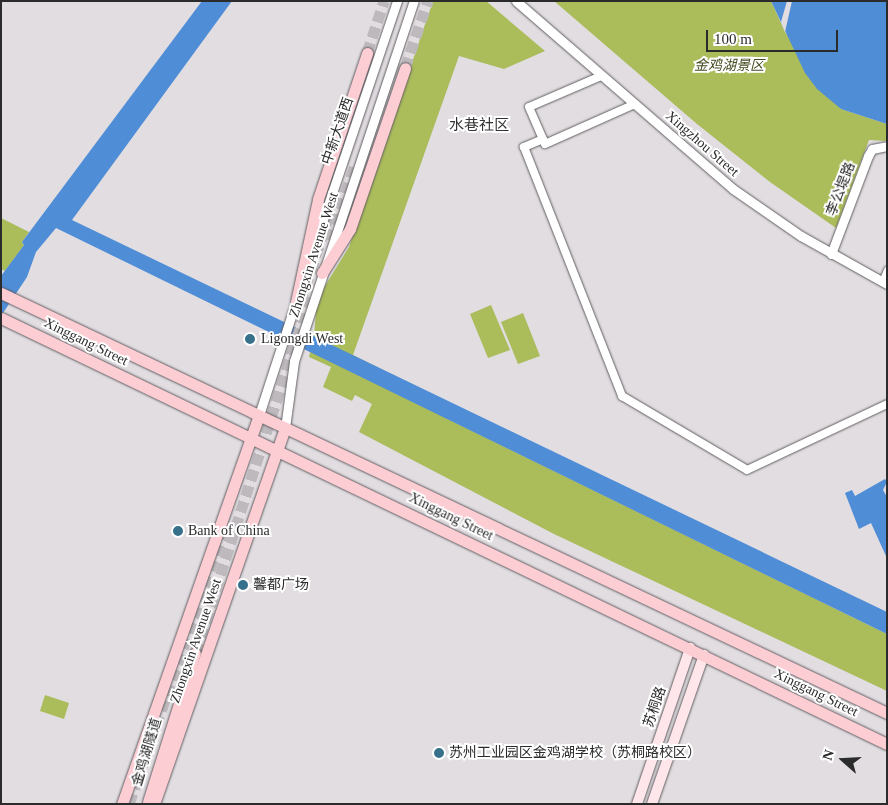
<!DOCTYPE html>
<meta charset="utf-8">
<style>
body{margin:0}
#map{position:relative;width:888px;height:805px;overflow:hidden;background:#e1dde1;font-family:"Times New Roman","Noto Sans SC",serif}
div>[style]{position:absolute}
.green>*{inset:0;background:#abbc5b}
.water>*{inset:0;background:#4f8dd7}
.pier>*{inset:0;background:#e1dde1}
.primary-tunnel>*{height:11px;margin-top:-5.5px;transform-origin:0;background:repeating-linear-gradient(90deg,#bdb9bd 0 11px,transparent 0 16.5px)}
.roads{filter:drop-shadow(0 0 1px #615e61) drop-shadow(0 0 1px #615e61)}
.pedestrian>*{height:5.5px;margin:-2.75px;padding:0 2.75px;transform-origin:2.75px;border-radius:2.75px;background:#fff}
.minor>*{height:8px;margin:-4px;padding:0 4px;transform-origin:4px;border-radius:4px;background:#fff}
.tertiary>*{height:9px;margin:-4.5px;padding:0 4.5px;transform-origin:4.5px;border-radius:4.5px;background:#fff}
.secondary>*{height:10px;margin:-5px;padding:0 5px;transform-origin:5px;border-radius:5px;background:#fee6ea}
.primary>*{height:11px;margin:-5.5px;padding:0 5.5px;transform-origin:5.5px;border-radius:5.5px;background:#fdcdd4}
.dots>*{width:14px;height:14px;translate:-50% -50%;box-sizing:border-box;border:2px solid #fff;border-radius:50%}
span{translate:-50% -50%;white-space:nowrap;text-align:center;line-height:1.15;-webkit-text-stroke:4px #fff;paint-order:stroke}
.park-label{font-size:14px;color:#454c22;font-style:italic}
.street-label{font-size:14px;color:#2c2b2c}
.poi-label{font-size:14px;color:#2c2b2c}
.left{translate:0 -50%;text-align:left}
.neighbourhood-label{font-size:15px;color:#343235}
.frame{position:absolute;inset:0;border:2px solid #2c2b2c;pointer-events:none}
.north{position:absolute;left:818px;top:735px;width:50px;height:50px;-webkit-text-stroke:4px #fff;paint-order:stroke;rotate:289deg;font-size:14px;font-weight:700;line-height:20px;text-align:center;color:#2c2b2c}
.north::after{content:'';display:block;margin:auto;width:18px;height:22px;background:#2c2b2c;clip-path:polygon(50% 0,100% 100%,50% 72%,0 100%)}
.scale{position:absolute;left:706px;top:30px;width:132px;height:22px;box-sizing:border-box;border:2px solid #2c2b2c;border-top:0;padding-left:6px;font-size:15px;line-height:18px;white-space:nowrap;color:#2c2b2c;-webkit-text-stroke:4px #fff;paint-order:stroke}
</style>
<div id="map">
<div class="green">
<i style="clip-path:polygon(433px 1px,486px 1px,545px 51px,504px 69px,459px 56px,353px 355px,456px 406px,450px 420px,887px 634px,887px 691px,554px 534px,359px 432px,372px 404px,355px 395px,352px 401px,323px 387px,331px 367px,309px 357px,314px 336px,317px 299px,349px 247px)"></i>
<i style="clip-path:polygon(554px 1px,771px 1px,785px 32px,841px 109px,887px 124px,887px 141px,869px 140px,836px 228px,770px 182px,697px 124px)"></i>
<i style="clip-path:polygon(1px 218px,29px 232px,22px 242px,24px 245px,5px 271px,1px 269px)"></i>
<i style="clip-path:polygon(491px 305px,510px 350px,488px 358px,470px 314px)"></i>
<i style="clip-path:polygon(523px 313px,540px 356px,518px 364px,501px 322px)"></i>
<i style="clip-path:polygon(45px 695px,69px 703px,64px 719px,40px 711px)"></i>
</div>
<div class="water">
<i style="clip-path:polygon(202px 1px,232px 1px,72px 220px,887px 612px,887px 634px,56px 228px,36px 252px,27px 277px,1px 316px,1px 276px,24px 245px,22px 242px)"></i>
<i style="clip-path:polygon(771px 1px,887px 1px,887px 124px,841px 109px,817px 89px,805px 73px)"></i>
<i style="clip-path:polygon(885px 479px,887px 482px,883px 490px,887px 497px,886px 556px,871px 523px,859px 529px,845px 493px,852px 490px,855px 496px)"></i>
</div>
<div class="pier">
<i style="clip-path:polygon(787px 1px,792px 1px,785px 32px,781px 22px)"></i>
</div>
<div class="primary-tunnel">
<i style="left:367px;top:53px;width:55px;rotate:-71.9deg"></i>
<i style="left:405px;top:68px;width:71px;rotate:-71.1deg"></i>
<i style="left:329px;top:240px;width:82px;rotate:-70.7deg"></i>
<i style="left:300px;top:303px;width:89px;rotate:-71.6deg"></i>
<i style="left:195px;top:653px;width:378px;rotate:-72.1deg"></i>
<i style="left:129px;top:804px;width:293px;rotate:-70.9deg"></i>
</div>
<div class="roads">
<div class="pedestrian">
<i style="left:882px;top:282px;width:13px;rotate:-67deg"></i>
</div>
<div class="minor">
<i style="left:601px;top:76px;width:78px;rotate:156.7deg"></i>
<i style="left:529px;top:107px;width:40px;rotate:66.6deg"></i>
<i style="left:545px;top:144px;width:98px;rotate:-24deg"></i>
<i style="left:543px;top:139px;width:21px;rotate:157deg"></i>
<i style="left:524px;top:147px;width:268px;rotate:68.5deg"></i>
<i style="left:622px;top:396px;width:145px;rotate:30.6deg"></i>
<i style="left:747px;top:470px;width:155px;rotate:-25.2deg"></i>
</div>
<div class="tertiary">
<i style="left:516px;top:1px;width:287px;rotate:40.9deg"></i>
<i style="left:733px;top:189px;width:83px;rotate:34.7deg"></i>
<i style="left:801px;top:236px;width:98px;rotate:29.2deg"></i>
<i style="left:831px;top:254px;width:105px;rotate:-69.3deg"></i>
<i style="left:868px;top:156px;width:8px;rotate:-60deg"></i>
<i style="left:872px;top:149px;width:15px;rotate:-11deg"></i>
<i style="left:308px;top:264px;width:278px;rotate:-71.3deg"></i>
<i style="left:259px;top:415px;width:123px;rotate:-72deg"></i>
<i style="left:285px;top:428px;width:68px;rotate:-82.3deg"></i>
<i style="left:294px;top:361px;width:379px;rotate:-71.6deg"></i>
</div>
<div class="secondary">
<i style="left:637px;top:804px;width:165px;rotate:-71.2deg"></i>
<i style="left:652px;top:804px;width:158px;rotate:-70.8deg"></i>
</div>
<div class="primary">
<i style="left:322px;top:273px;width:52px;rotate:-57.5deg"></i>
<i style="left:350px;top:229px;width:170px;rotate:-71.1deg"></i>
<i style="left:1px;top:293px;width:981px;rotate:25.36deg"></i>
<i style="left:296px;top:302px;width:105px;rotate:-77.9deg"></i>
<i style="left:318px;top:199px;width:154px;rotate:-71.4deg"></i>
<i style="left:1px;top:318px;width:983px;rotate:25.68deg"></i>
<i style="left:148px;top:802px;width:156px;rotate:-72.5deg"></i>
<i style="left:122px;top:804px;width:412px;rotate:-70.6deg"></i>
<i style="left:154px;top:804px;width:398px;rotate:-70.8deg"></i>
</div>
</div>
<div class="dots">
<i style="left:250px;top:339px;background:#37708a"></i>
<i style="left:178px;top:531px;background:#37708a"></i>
<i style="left:243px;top:585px;background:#37708a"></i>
<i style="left:439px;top:753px;background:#37708a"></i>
</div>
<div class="park-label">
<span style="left:729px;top:66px">金鸡湖景区</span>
</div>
<div class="street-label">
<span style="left:338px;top:131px;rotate:-71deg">中新大道西</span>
<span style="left:702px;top:144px;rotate:41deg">Xingzhou Street</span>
<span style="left:841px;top:189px;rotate:-69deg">李公堤路</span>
<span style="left:314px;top:255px;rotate:-72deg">Zhongxin Avenue West</span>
<span style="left:86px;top:342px;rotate:26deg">Xinggang Street</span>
<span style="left:451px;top:517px;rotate:26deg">Xinggang Street</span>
<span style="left:196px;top:641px;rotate:-71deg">Zhongxin Avenue West</span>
<span style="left:816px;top:693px;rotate:26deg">Xinggang Street</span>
<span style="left:655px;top:707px;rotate:-71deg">苏桐路</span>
<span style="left:147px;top:752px;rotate:-73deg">金鸡湖隧道</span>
</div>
<div class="poi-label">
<span class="left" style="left:261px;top:339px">Ligongdi West</span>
<span class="left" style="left:188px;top:531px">Bank of China</span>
<span class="left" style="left:253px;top:585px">馨都广场</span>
<span class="left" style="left:449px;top:753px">苏州工业园区金鸡湖学校（苏桐路校区）</span>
</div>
<div class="neighbourhood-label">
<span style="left:479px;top:126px">水巷社区</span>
</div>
<div class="frame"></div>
<div class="north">N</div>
<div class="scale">100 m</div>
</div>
